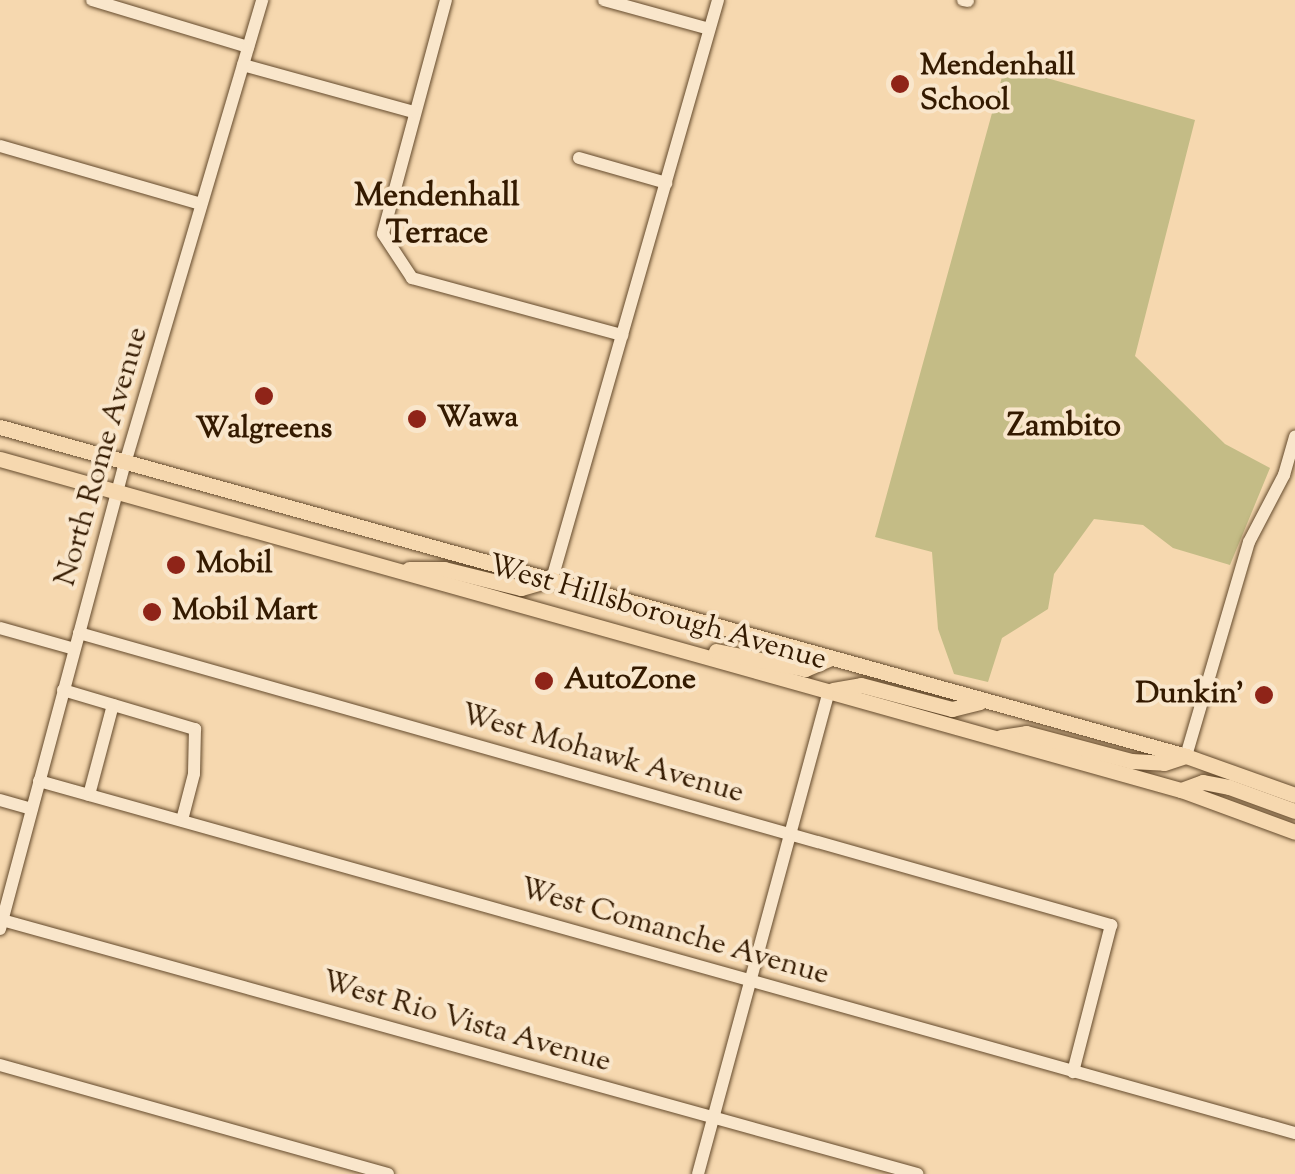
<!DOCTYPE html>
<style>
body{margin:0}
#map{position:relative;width:1295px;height:1174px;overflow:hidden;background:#f6d8af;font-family:"Sorts Mill Goudy",serif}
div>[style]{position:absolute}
.green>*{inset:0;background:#c4bc86}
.roads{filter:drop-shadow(0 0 2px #644a2c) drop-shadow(0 0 2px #644a2c)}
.minor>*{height:12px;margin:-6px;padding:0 6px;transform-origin:6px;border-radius:6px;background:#f9e6cb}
.major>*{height:15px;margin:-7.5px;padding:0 7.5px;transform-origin:7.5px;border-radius:7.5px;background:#f6d8af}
.dots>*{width:28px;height:28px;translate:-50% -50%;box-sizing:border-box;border:5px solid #f9e6cb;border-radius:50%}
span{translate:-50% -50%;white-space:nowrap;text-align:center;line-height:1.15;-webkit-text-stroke:8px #f9e6cb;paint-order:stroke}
.poi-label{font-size:30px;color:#341a00;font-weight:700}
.left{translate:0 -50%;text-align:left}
.right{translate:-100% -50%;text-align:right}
.street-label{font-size:30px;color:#341a00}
.neighbourhood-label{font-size:32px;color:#341a00;font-weight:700}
</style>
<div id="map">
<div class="green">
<i style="clip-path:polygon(1005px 66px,1195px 120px,1135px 356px,1225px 444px,1270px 468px,1230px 565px,1173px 548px,1143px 525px,1094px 519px,1054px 574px,1048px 609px,1002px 638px,988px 682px,954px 674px,938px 629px,932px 552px,875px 537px)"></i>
</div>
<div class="roads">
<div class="minor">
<i style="left:92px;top:0;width:163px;rotate:16.8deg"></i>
<i style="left:446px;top:0;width:242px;rotate:105.1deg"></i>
<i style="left:383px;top:234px;width:53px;rotate:56.6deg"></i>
<i style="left:412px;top:278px;width:218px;rotate:15.2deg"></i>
<i style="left:604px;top:0;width:109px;rotate:15.4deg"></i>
<i style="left:963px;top:0;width:5px;rotate:11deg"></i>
<i style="left:243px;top:65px;width:177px;rotate:15.4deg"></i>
<i style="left:0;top:146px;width:209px;rotate:16.1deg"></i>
<i style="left:579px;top:158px;width:91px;rotate:16deg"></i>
<i style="left:552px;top:579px;width:602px;rotate:-74deg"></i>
<i style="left:0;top:628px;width:77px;rotate:15.8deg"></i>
<i style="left:79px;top:633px;width:1073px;rotate:15.8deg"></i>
<i style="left:1111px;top:925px;width:152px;rotate:104.5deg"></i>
<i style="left:63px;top:690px;width:138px;rotate:16.5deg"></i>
<i style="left:195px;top:729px;width:45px;rotate:91.3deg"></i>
<i style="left:194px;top:774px;width:48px;rotate:104.6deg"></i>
<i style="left:1186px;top:756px;width:223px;rotate:-73.6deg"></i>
<i style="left:1249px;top:542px;width:76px;rotate:-62.4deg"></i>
<i style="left:1284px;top:475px;width:40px;rotate:-74deg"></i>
<i style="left:39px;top:781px;width:1304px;rotate:15.66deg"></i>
<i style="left:89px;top:795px;width:93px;rotate:-75.1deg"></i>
<i style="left:0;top:800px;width:33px;rotate:16deg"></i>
<i style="left:2px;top:920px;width:950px;rotate:15.51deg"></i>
<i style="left:0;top:929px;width:486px;rotate:-75deg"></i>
<i style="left:126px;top:460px;width:480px;rotate:-73.5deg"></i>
<i style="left:0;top:1065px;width:403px;rotate:15.7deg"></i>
<i style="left:698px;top:1174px;width:500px;rotate:-74.83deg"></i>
</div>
<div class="major">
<i style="left:0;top:427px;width:1231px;rotate:15.5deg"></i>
<i style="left:1186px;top:756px;width:116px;rotate:19.7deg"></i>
<i style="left:0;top:459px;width:1227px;rotate:15.66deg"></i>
<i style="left:1181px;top:790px;width:121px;rotate:20.2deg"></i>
<i style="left:409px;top:569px;width:35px"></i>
<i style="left:444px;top:569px;width:79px;rotate:13.9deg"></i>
<i style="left:521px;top:588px;width:32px;rotate:-16deg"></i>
<i style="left:716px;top:651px;width:91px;rotate:11.4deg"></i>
<i style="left:805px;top:669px;width:28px;rotate:-23deg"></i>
<i style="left:833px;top:690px;width:28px;rotate:-10deg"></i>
<i style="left:861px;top:685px;width:94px;rotate:14.8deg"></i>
<i style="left:952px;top:709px;width:29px;rotate:-14deg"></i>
<i style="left:1001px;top:737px;width:25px;rotate:-9deg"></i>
<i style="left:1026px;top:733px;width:109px;rotate:14.9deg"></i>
<i style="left:1131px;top:761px;width:33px;rotate:3deg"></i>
<i style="left:1164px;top:763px;width:23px;rotate:-18deg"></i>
<i style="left:1181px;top:790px;width:23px;rotate:-20deg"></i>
<i style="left:1203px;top:782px;width:26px;rotate:11deg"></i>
<i style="left:1229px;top:787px;width:70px;rotate:20deg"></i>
</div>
</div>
<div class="dots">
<i style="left:900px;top:84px;background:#8f2418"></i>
<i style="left:264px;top:396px;background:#8f2418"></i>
<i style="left:417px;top:419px;background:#8f2418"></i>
<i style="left:176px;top:565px;background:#8f2418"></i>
<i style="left:152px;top:612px;background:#8f2418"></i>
<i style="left:544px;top:681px;background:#8f2418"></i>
<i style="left:1264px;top:695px;background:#8f2418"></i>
</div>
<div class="poi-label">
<span class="left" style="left:920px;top:84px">Mendenhall<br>School</span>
<span class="left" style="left:437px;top:419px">Wawa</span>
<span style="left:264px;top:430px">Walgreens</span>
<span class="left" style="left:196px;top:565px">Mobil</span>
<span class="left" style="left:172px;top:612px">Mobil Mart</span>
<span class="left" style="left:564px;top:681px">AutoZone</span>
<span class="right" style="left:1244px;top:695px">Dunkin'</span>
</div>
<div class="street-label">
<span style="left:103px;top:457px;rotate:-74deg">North Rome Avenue</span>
<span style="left:657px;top:614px;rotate:16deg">West Hillsborough Avenue</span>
<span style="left:602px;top:755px;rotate:16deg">West Mohawk Avenue</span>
<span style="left:674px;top:933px;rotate:16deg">West Comanche Avenue</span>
<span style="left:466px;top:1023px;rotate:16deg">West Rio Vista Avenue</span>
</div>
<div class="neighbourhood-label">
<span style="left:437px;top:216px">Mendenhall<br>Terrace</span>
<span style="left:1064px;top:427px">Zambito</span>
</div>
</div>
